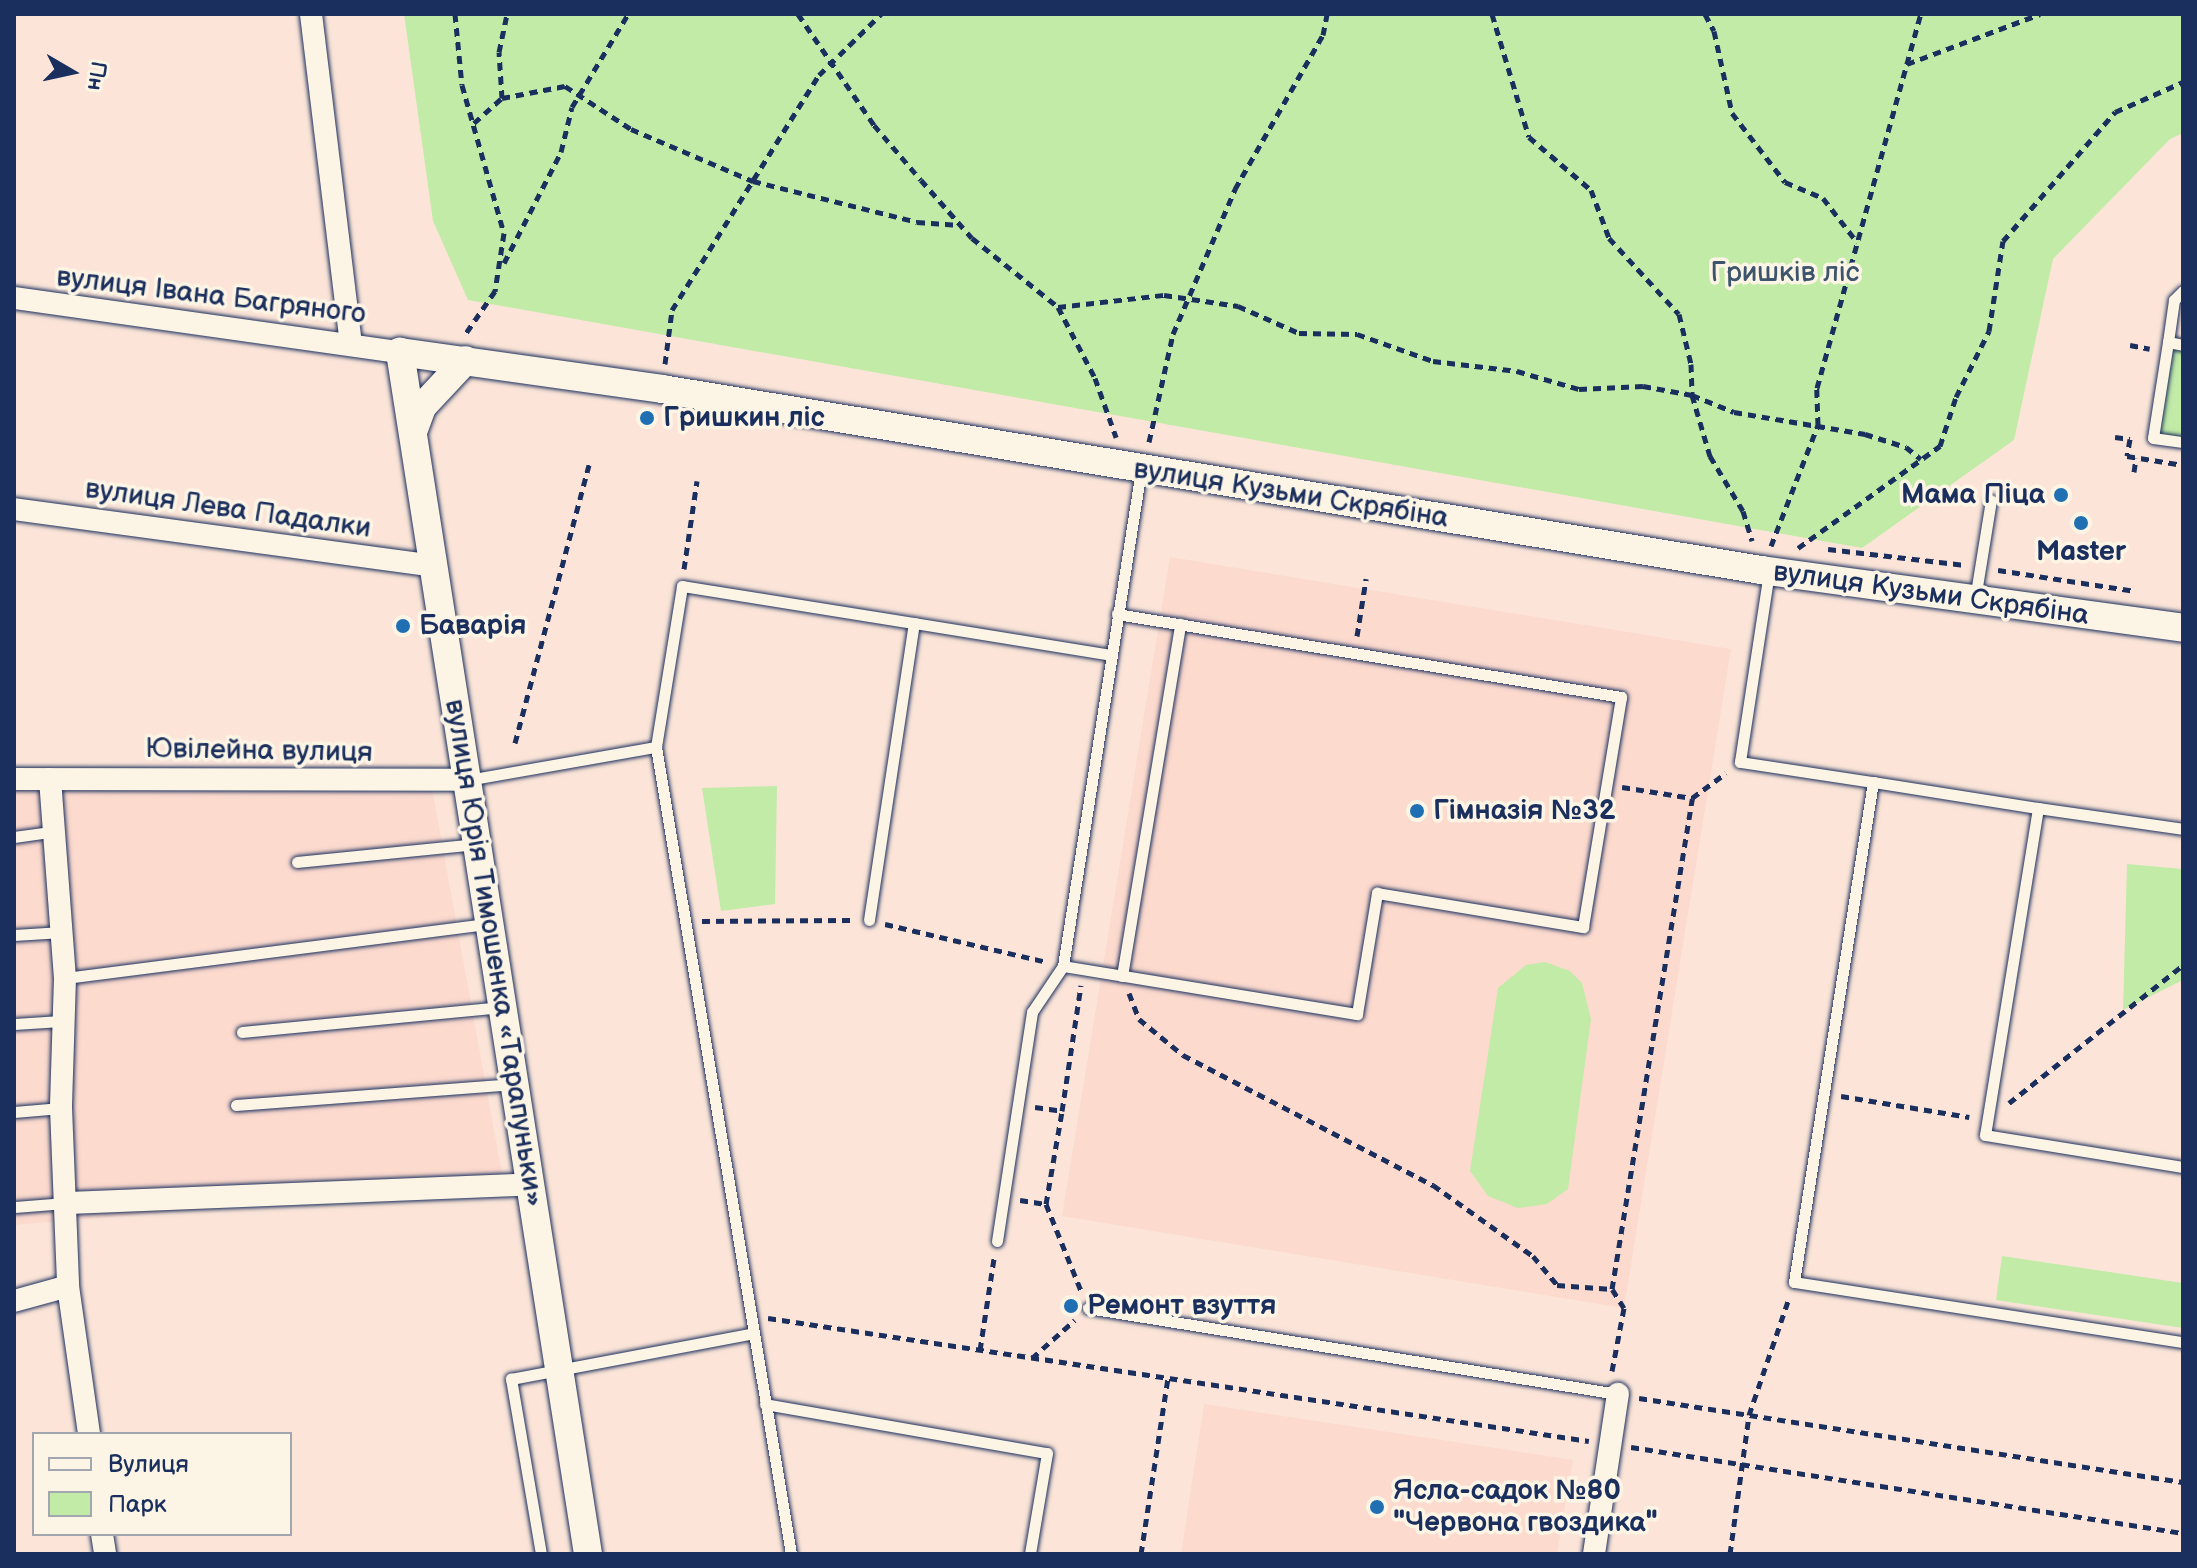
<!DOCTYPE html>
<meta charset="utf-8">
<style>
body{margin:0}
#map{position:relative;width:2197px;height:1568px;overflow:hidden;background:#fce5d8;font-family:"Balsamiq Sans",sans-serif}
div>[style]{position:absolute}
.built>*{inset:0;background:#fcdace}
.green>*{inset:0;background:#c1eba7}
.path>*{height:5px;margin-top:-2.5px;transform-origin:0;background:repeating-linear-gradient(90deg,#1b2f5e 0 8px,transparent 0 14px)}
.roads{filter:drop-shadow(0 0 2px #1b2f5e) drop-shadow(0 0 2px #1b2f5e)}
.service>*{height:11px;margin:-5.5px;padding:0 5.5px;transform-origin:5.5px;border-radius:5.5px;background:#fcf5e5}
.minor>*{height:22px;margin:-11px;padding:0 11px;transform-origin:11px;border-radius:11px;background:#fcf5e5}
.tertiary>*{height:28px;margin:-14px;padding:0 14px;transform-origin:14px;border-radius:14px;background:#fcf5e5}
.dots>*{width:22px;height:22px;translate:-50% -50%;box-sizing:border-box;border:4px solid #fcf5e5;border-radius:50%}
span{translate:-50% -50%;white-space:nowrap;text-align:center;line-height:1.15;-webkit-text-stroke:7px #fcf5e5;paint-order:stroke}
.park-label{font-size:28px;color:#3c556d}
.street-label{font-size:28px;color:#1b2f5e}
.poi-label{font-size:28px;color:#1b2f5e;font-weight:700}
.left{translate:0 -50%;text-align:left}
.right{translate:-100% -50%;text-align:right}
.frame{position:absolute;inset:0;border:16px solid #1b2f5e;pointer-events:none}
.legend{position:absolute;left:32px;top:1432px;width:260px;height:104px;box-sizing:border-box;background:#fcf5e5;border:2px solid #a2a6af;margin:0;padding:10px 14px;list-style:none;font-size:24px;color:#1b2f5e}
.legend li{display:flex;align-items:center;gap:16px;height:40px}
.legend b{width:40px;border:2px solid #a2a6af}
.north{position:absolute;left:32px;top:32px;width:80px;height:80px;-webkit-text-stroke:6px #fcf5e5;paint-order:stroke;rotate:99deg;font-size:22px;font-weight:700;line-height:32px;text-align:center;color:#1b2f5e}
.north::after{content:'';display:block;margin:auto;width:28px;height:36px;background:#1b2f5e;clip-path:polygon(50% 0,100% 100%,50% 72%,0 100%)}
</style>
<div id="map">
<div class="built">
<i style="clip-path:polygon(1170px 557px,1731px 649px,1624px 1308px,1062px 1216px)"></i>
<i style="clip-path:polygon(14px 779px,431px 783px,504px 1185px,14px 1225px)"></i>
<i style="clip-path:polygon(1204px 1404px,1573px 1460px,1557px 1554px,1181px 1554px)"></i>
</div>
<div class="green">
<i style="clip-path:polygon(404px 14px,2183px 14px,2183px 133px,2170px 139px,2053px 259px,2014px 440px,1862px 548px,468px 300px,433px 221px)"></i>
<i style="clip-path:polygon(2170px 347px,2183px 349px,2183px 439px,2156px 435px)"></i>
<i style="clip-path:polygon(777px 786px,775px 904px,721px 911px,702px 788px)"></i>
<i style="clip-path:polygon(2127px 864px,2183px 869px,2183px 980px,2123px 1010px)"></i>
<i style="clip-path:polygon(1545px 962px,1570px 971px,1582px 983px,1591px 1019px,1568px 1189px,1547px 1204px,1518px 1208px,1488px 1196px,1470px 1171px,1498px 988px,1526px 965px)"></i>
<i style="clip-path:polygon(2002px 1256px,2183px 1283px,2183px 1328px,1996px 1300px)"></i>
</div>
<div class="path">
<i style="left:455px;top:14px;width:71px;rotate:84.4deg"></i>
<i style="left:462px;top:85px;width:154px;rotate:74.2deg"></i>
<i style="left:504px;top:233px;width:59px;rotate:98.8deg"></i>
<i style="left:495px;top:291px;width:51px;rotate:124.6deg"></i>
<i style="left:798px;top:14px;width:135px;rotate:55.6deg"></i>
<i style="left:874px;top:125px;width:72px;rotate:49.5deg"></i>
<i style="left:921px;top:180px;width:77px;rotate:48.7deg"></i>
<i style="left:972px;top:238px;width:110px;rotate:38.7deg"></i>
<i style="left:1058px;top:307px;width:80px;rotate:62.5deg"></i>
<i style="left:1095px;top:378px;width:63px;rotate:70.4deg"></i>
<i style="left:1492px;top:14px;width:128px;rotate:73.3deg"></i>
<i style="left:1529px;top:137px;width:82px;rotate:40.5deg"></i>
<i style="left:1591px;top:190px;width:51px;rotate:69.4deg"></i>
<i style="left:1609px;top:238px;width:103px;rotate:47.4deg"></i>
<i style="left:1679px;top:314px;width:51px;rotate:76.5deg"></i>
<i style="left:1691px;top:364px;width:31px;rotate:88deg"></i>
<i style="left:1692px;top:395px;width:64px;rotate:73.6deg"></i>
<i style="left:1710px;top:456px;width:64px;rotate:59deg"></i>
<i style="left:1743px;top:511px;width:31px;rotate:73deg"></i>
<i style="left:1705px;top:14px;width:19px;rotate:62deg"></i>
<i style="left:1714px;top:31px;width:84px;rotate:77.6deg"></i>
<i style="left:1732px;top:113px;width:87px;rotate:52.5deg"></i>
<i style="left:1785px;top:182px;width:41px;rotate:22.8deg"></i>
<i style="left:1823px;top:198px;width:56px;rotate:52.3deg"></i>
<i style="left:1907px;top:64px;width:142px;rotate:-20.6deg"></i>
<i style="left:502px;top:98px;width:46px;rotate:-93.7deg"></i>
<i style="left:499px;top:52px;width:39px;rotate:-78deg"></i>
<i style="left:474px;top:123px;width:38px;rotate:-42deg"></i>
<i style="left:502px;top:98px;width:64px;rotate:-10.8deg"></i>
<i style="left:565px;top:86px;width:79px;rotate:33.1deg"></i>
<i style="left:631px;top:129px;width:133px;rotate:23.1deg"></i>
<i style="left:753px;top:181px;width:169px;rotate:14deg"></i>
<i style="left:917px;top:222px;width:43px;rotate:4deg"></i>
<i style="left:504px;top:263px;width:125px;rotate:-62.8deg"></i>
<i style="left:561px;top:152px;width:46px;rotate:-76.3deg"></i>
<i style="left:572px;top:107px;width:109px;rotate:-58.9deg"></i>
<i style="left:1058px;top:307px;width:107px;rotate:-6.5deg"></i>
<i style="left:1164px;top:295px;width:75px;rotate:8.5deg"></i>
<i style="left:1238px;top:306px;width:67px;rotate:23.9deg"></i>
<i style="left:1299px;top:333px;width:58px;rotate:1deg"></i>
<i style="left:1357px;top:334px;width:81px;rotate:19.6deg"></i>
<i style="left:1433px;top:361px;width:85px;rotate:6.8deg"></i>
<i style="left:1517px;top:371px;width:65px;rotate:16.2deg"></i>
<i style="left:1579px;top:389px;width:64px;rotate:-2.7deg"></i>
<i style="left:1643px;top:386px;width:50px;rotate:10.4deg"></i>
<i style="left:1692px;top:395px;width:45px;rotate:22deg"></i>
<i style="left:1734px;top:412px;width:133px;rotate:9.5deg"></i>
<i style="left:1865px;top:434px;width:43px;rotate:17.6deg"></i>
<i style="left:1906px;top:447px;width:19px;rotate:39deg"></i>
<i style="left:2130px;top:345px;width:20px;rotate:11deg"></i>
<i style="left:665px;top:364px;width:54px;rotate:-82.6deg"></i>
<i style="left:672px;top:310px;width:277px;rotate:-58deg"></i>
<i style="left:819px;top:75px;width:87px;rotate:-44.5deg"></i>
<i style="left:2115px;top:437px;width:15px;rotate:8deg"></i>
<i style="left:2130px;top:439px;width:17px;rotate:100deg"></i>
<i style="left:2127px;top:456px;width:57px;rotate:9.1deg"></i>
<i style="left:1149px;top:442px;width:111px;rotate:-77.5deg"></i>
<i style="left:1173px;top:334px;width:158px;rotate:-66.8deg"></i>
<i style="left:1235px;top:189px;width:177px;rotate:-60.3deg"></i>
<i style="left:1323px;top:35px;width:21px;rotate:-79deg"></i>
<i style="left:2134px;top:472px;width:14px;rotate:-82deg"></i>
<i style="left:1771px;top:546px;width:130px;rotate:-68.8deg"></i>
<i style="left:1818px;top:425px;width:37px;rotate:-92deg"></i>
<i style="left:1817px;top:388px;width:388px;rotate:-74.5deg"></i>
<i style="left:1798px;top:548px;width:175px;rotate:-35.7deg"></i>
<i style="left:1940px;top:446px;width:52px;rotate:-71.9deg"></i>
<i style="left:1956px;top:397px;width:74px;rotate:-63.4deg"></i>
<i style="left:1989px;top:331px;width:91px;rotate:-81.2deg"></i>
<i style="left:2003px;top:241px;width:171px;rotate:-49deg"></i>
<i style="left:2115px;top:112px;width:74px;rotate:-23.8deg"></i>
<i style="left:1828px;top:549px;width:138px;rotate:6.7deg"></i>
<i style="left:684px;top:569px;width:89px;rotate:-81.6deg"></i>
<i style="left:1998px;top:570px;width:139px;rotate:8.7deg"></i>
<i style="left:1357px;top:636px;width:58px;rotate:-81deg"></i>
<i style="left:515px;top:743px;width:288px;rotate:-75.1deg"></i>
<i style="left:1622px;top:787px;width:71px;rotate:8.9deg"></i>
<i style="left:702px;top:921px;width:150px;rotate:-0.4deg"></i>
<i style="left:885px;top:924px;width:166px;rotate:13.2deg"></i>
<i style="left:1129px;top:993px;width:28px;rotate:69deg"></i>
<i style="left:1139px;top:1019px;width:57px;rotate:39.3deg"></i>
<i style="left:1183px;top:1055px;width:282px;rotate:27.5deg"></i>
<i style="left:1433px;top:1185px;width:123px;rotate:35.4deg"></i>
<i style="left:1533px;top:1256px;width:38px;rotate:50deg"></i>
<i style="left:1557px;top:1285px;width:55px;rotate:4.2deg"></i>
<i style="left:1841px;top:1096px;width:130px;rotate:9.3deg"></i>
<i style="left:2009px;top:1103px;width:222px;rotate:-38.4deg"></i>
<i style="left:1035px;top:1107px;width:27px;rotate:8deg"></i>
<i style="left:1062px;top:1111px;width:127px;rotate:-81.4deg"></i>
<i style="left:1020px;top:1200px;width:26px;rotate:9deg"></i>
<i style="left:1046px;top:1204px;width:96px;rotate:68deg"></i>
<i style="left:1046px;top:1204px;width:94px;rotate:-80.2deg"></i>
<i style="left:768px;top:1318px;width:830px;rotate:8.52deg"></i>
<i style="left:980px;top:1350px;width:93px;rotate:-81.3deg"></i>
<i style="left:1032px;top:1358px;width:57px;rotate:-41.5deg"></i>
<i style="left:1612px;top:1371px;width:64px;rotate:-79.2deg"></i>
<i style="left:1624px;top:1308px;width:22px;rotate:-122deg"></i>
<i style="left:1612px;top:1289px;width:497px;rotate:-80.7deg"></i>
<i style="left:1692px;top:798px;width:42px;rotate:-36.3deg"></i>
<i style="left:1639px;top:1398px;width:550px;rotate:8.78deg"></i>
<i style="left:1631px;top:1447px;width:559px;rotate:8.86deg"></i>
<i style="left:1141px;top:1554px;width:178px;rotate:-81.3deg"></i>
<i style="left:1730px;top:1554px;width:140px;rotate:-82.2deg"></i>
<i style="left:1749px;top:1415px;width:124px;rotate:-71.1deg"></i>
</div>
<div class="roads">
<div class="service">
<i style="left:2183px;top:291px;width:13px;rotate:135deg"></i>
<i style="left:2174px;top:300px;width:42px;rotate:98.1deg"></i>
<i style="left:2168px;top:342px;width:15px;rotate:11deg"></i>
<i style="left:2168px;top:342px;width:97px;rotate:98.9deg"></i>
<i style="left:2153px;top:438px;width:30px;rotate:8deg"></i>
<i style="left:1769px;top:572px;width:192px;rotate:98.7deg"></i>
<i style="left:1740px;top:762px;width:134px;rotate:8.6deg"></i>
<i style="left:1873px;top:782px;width:506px;rotate:98.98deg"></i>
<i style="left:1794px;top:1282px;width:394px;rotate:8.8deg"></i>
<i style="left:1975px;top:599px;width:100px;rotate:-80.8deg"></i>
<i style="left:656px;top:747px;width:818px;rotate:80.5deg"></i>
<i style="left:468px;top:780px;width:191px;rotate:-10deg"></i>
<i style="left:656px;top:747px;width:163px;rotate:-80.8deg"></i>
<i style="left:682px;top:586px;width:235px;rotate:9.1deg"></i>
<i style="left:1873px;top:782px;width:167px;rotate:9deg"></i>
<i style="left:2038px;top:808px;width:331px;rotate:99.2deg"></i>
<i style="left:1985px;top:1135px;width:201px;rotate:9.2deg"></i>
<i style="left:2038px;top:808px;width:147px;rotate:8.2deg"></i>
<i style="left:14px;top:837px;width:37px;rotate:-8deg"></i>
<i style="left:297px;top:862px;width:180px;rotate:-5.7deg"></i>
<i style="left:869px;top:920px;width:300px;rotate:-81.4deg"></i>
<i style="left:914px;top:623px;width:200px;rotate:9.2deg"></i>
<i style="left:14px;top:935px;width:48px;rotate:-3.6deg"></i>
<i style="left:1063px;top:966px;width:298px;rotate:9.3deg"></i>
<i style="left:1357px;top:1014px;width:123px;rotate:-80.6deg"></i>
<i style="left:1377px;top:893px;width:209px;rotate:9.4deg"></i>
<i style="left:1583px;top:927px;width:233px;rotate:-80.6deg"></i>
<i style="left:1621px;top:697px;width:511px;rotate:-170.65deg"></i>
<i style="left:1122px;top:976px;width:357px;rotate:-80.6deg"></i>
<i style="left:65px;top:978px;width:427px;rotate:-7.3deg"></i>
<i style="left:14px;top:1024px;width:47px;rotate:-3.7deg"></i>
<i style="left:242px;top:1032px;width:261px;rotate:-5.5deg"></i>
<i style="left:236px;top:1105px;width:279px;rotate:-4.3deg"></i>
<i style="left:14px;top:1112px;width:47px;rotate:-4.9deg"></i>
<i style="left:14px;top:1207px;width:52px;rotate:-4.4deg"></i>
<i style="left:997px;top:1241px;width:232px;rotate:-81.3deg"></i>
<i style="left:1032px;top:1012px;width:55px;rotate:-56deg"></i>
<i style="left:1063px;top:966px;width:502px;rotate:-81.06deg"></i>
<i style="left:1088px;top:1308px;width:537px;rotate:9.22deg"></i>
<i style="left:765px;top:1404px;width:286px;rotate:9.9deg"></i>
<i style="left:1047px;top:1453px;width:102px;rotate:99.6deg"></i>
<i style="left:541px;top:1554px;width:178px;rotate:-99.7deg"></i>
<i style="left:511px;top:1379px;width:247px;rotate:-10.7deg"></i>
</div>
<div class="minor">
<i style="left:311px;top:14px;width:332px;rotate:83.1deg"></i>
<i style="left:14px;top:298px;width:390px;rotate:8deg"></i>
<i style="left:14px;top:509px;width:424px;rotate:7.7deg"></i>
<i style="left:14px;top:779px;width:453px;rotate:0.1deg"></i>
<i style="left:50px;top:779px;width:200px;rotate:85.7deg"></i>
<i style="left:65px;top:978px;width:130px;rotate:91.8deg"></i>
<i style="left:61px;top:1108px;width:178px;rotate:87.7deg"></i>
<i style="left:68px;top:1286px;width:149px;rotate:81.9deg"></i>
<i style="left:67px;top:1203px;width:463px;rotate:-2.3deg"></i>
<i style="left:14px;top:1301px;width:56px;rotate:-15.5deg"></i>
<i style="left:102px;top:1534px;width:20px;rotate:81deg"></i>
<i style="left:1594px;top:1554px;width:162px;rotate:-81.5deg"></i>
</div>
<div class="tertiary">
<i style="left:413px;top:432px;width:27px;rotate:-70deg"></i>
<i style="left:422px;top:407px;width:64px;rotate:-46.9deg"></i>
<i style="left:588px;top:1554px;width:1217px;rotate:-98.89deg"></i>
<i style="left:400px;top:352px;width:265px;rotate:8deg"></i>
<i style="left:662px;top:389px;width:1114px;rotate:9.35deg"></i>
<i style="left:1761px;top:570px;width:426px;rotate:7.8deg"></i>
</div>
</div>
<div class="dots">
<i style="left:647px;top:418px;background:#1f6fb2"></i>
<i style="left:2061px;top:495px;background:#1f6fb2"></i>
<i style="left:2081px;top:523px;background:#1f6fb2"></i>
<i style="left:403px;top:626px;background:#1f6fb2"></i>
<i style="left:1417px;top:811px;background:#1f6fb2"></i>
<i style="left:1071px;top:1306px;background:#1f6fb2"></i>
<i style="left:1377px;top:1507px;background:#1f6fb2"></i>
</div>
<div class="park-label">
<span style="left:1785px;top:273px">Гришків ліс</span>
</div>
<div class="street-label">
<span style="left:211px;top:296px;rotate:7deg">вулиця Івана Багряного</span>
<span style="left:1291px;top:494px;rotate:9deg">вулиця Кузьми Скрябіна</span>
<span style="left:228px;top:509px;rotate:8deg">вулиця Лева Падалки</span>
<span style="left:1931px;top:594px;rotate:8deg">вулиця Кузьми Скрябіна</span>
<span style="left:259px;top:751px;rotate:1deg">Ювілейна вулиця</span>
<span style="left:494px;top:953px;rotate:81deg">вулиця Юрія Тимошенка «Тарапуньки»</span>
</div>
<div class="poi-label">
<span class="left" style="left:663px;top:418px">Гришкин ліс</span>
<span class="right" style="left:2045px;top:495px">Мама Піца</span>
<span style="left:2081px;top:552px">Master</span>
<span class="left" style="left:419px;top:626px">Баварія</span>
<span class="left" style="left:1433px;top:811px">Гімназія №32</span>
<span class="left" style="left:1087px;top:1306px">Ремонт взуття</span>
<span class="left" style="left:1393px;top:1507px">Ясла-садок №80<br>"Червона гвоздика"</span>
</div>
<div class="frame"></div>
<ul class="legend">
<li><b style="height:10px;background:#fcf5e5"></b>Вулиця</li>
<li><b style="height:22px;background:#c1eba7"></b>Парк</li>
</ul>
<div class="north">Пн</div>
</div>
